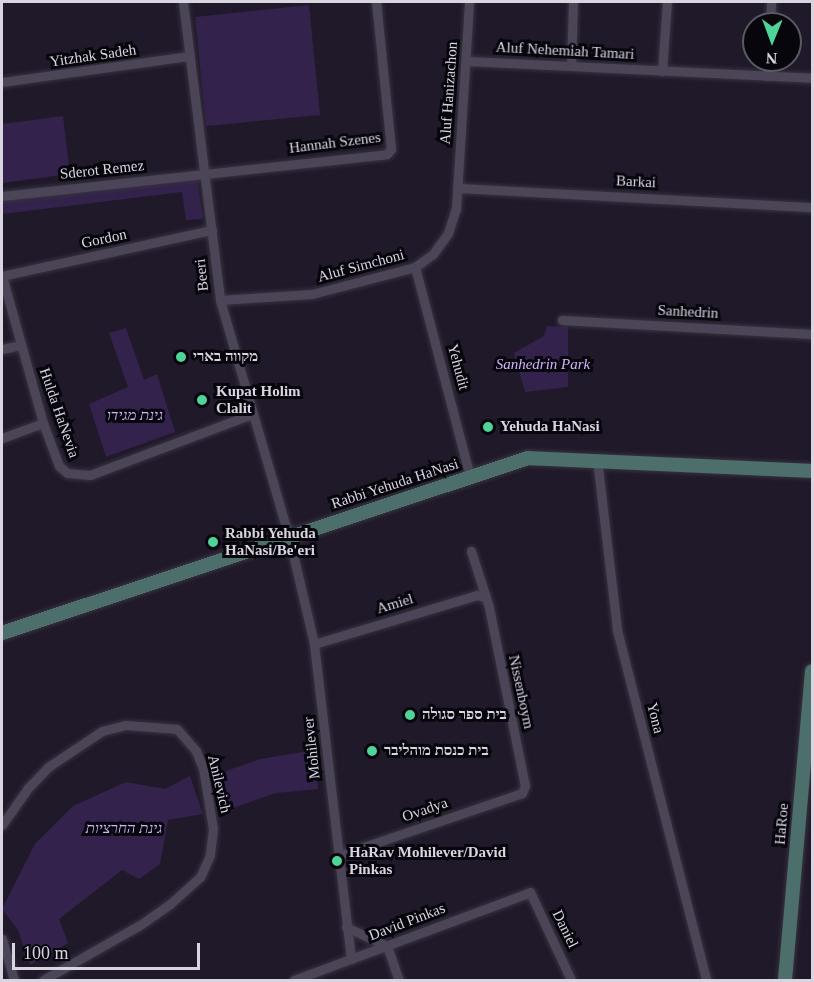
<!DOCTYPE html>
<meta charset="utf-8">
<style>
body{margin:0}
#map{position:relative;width:814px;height:982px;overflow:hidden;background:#20192a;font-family:"Times New Roman","Noto Sans Hebrew",serif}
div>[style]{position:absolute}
.green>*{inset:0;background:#33224c}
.roads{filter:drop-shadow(0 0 2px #37333f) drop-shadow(0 0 2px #37333f)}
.street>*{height:9px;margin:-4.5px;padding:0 4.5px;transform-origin:4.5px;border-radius:4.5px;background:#4c4558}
.secondary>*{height:14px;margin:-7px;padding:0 7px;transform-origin:7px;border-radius:7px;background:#4c6f6b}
.dots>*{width:16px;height:16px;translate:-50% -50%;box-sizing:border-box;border:3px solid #08060d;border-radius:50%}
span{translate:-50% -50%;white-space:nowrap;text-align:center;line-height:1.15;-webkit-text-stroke:6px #08060d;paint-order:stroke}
.street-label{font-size:15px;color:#d8d5e0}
.poi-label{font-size:15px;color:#d8d5e0;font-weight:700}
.left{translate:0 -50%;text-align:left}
.park-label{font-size:15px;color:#cfb4fd;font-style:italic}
.frame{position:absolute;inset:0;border:3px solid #d8d5e0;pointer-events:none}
.north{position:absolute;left:742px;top:12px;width:60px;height:60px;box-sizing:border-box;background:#08060d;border:2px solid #5b5961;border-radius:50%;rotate:181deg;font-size:16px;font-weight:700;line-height:24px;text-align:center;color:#d8d5e0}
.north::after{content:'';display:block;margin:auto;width:21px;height:27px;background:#50d398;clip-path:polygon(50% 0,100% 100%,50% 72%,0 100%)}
.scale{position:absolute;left:12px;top:943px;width:188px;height:27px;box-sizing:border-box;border:3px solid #d8d5e0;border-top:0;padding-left:8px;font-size:18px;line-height:21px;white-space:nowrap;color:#d8d5e0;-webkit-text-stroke:4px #08060d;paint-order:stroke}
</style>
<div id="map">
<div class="green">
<i style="clip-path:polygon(309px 5px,320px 115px,206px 126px,195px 17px)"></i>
<i style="clip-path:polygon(63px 116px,70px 174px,2px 183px,2px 124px)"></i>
<i style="clip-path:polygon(197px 178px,203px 219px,186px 220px,182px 192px,2px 214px,2px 200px)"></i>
<i style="clip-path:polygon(547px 326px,568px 327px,568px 387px,525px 392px,514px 353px,544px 336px)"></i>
<i style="clip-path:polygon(126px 328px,144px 380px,157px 374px,175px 432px,106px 457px,89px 404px,128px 387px,109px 333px)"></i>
<i style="clip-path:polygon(315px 750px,318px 789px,276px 793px,221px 812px,212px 776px,260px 759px)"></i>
<i style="clip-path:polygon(190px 776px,203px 814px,168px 820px,160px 864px,139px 879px,122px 870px,59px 919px,68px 943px,30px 965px,18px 930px,2px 909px,35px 844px,73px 806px,126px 782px,165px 789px)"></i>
</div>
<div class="roads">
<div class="street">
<i style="left:183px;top:2px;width:300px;rotate:82.9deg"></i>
<i style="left:220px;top:300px;width:247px;rotate:73.8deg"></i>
<i style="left:289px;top:537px;width:110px;rotate:76.8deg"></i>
<i style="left:314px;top:644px;width:317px;rotate:83.3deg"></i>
<i style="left:770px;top:24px;width:22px;rotate:-87deg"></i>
<i style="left:467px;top:61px;width:345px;rotate:2.8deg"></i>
<i style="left:571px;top:66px;width:64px;rotate:-88.2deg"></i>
<i style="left:662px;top:71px;width:69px;rotate:-85.9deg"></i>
<i style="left:767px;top:76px;width:16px;rotate:-86deg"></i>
<i style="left:2px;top:82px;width:189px;rotate:-7.9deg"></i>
<i style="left:459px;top:188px;width:354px;rotate:3.1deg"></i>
<i style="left:2px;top:196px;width:387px;rotate:-6.2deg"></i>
<i style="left:387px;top:154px;width:6px;rotate:-51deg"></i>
<i style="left:391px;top:149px;width:148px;rotate:-95.8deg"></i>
<i style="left:415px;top:267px;width:216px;rotate:75.3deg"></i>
<i style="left:2px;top:276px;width:153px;rotate:74.4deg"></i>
<i style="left:43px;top:423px;width:46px;rotate:69.6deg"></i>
<i style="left:59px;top:466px;width:11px;rotate:41deg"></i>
<i style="left:67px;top:473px;width:23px;rotate:5deg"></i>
<i style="left:90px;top:475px;width:171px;rotate:-20.6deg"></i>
<i style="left:2px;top:276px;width:215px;rotate:-12.4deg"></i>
<i style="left:220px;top:300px;width:92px;rotate:-3.7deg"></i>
<i style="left:312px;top:294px;width:106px;rotate:-14.7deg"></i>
<i style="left:415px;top:267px;width:22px;rotate:-36deg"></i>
<i style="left:433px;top:254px;width:26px;rotate:-54deg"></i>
<i style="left:448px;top:233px;width:25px;rotate:-72deg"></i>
<i style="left:456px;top:209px;width:207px;rotate:-86.4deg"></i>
<i style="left:562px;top:320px;width:250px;rotate:3.2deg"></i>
<i style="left:2px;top:349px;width:19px;rotate:-12deg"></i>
<i style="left:2px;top:438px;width:44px;rotate:-20.1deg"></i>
<i style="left:597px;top:459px;width:172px;rotate:83.3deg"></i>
<i style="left:617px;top:630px;width:361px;rotate:75.7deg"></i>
<i style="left:314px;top:644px;width:170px;rotate:-16.7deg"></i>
<i style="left:477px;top:595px;width:7px;rotate:16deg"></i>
<i style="left:2px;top:825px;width:45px;rotate:-54.9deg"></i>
<i style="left:28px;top:788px;width:29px;rotate:-46deg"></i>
<i style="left:48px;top:767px;width:65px;rotate:-33.7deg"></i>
<i style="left:102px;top:731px;width:25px;rotate:-14deg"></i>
<i style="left:126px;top:725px;width:51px;rotate:4.5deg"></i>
<i style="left:177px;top:729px;width:29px;rotate:49deg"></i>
<i style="left:196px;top:751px;width:18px;rotate:68deg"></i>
<i style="left:203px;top:768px;width:62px;rotate:80.7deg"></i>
<i style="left:213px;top:829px;width:26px;rotate:97deg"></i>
<i style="left:210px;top:855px;width:24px;rotate:114deg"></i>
<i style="left:200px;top:877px;width:40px;rotate:138deg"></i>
<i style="left:170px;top:904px;width:39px;rotate:145deg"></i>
<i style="left:138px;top:926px;width:109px;rotate:150.4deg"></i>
<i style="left:337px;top:856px;width:195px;rotate:-18.8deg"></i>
<i style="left:522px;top:793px;width:8px;rotate:-67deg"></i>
<i style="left:525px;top:786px;width:183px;rotate:-101.4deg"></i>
<i style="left:489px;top:607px;width:59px;rotate:-107.8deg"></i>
<i style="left:346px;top:927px;width:45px;rotate:24.9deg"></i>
<i style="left:2px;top:939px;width:43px;rotate:73.7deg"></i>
<i style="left:387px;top:946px;width:36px;rotate:71deg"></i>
<i style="left:294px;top:980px;width:252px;rotate:-20.4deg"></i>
<i style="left:530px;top:892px;width:97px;rotate:65deg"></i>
</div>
<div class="secondary">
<i style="left:2px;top:633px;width:554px;rotate:-18.4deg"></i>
<i style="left:528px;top:458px;width:284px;rotate:2.6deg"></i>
<i style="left:785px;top:980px;width:310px;rotate:-85deg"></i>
</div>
</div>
<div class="dots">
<i style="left:181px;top:357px;background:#50d398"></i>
<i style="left:202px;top:400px;background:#50d398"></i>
<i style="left:488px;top:427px;background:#50d398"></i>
<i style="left:213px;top:542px;background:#50d398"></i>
<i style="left:410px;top:715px;background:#50d398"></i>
<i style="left:372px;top:751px;background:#50d398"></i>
<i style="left:337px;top:861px;background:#50d398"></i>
</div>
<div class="street-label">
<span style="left:565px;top:51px;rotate:3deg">Aluf Nehemiah Tamari</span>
<span style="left:93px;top:56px;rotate:-8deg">Yitzhak Sadeh</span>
<span style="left:449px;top:93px;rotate:-86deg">Aluf Hanizachon</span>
<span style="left:335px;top:143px;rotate:-7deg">Hannah Szenes</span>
<span style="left:102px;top:170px;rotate:-6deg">Sderot Remez</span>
<span style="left:636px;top:182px;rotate:3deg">Barkai</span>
<span style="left:104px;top:239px;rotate:-12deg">Gordon</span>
<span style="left:361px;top:266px;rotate:-15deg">Aluf Simchoni</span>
<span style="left:202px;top:275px;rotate:-96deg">Beeri</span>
<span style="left:688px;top:312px;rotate:3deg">Sanhedrin</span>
<span style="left:458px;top:367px;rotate:75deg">Yehudit</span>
<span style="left:59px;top:413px;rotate:71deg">Hulda HaNevia</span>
<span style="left:395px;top:484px;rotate:-18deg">Rabbi Yehuda HaNasi</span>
<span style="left:395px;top:604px;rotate:-17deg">Amiel</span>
<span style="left:521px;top:692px;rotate:78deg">Nissenboym</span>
<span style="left:655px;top:718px;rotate:76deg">Yona</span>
<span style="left:312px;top:748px;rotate:-96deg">Mohilever</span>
<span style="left:219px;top:784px;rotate:77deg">Anilevich</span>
<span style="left:425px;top:810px;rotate:-19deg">Ovadya</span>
<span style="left:782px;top:824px;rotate:-85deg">HaRoe</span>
<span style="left:407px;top:922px;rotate:-21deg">David Pinkas</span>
<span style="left:565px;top:929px;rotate:64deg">Daniel</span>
</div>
<div class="poi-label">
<span class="left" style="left:193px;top:357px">מקווה בארי</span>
<span class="left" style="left:216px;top:400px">Kupat Holim<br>Clalit</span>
<span class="left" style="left:500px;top:427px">Yehuda HaNasi</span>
<span class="left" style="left:225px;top:542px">Rabbi Yehuda<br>HaNasi/Be'eri</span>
<span class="left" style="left:422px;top:715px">בית ספר סגולה</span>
<span class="left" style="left:384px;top:751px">בית כנסת מוהליבר</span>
<span class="left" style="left:349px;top:861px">HaRav Mohilever/David<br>Pinkas</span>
</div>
<div class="park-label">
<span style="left:543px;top:365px">Sanhedrin Park</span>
<span style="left:135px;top:416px">גינת מגידו</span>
<span style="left:124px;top:829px">גינת החרציות</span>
</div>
<div class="frame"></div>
<div class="north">N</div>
<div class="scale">100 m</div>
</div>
